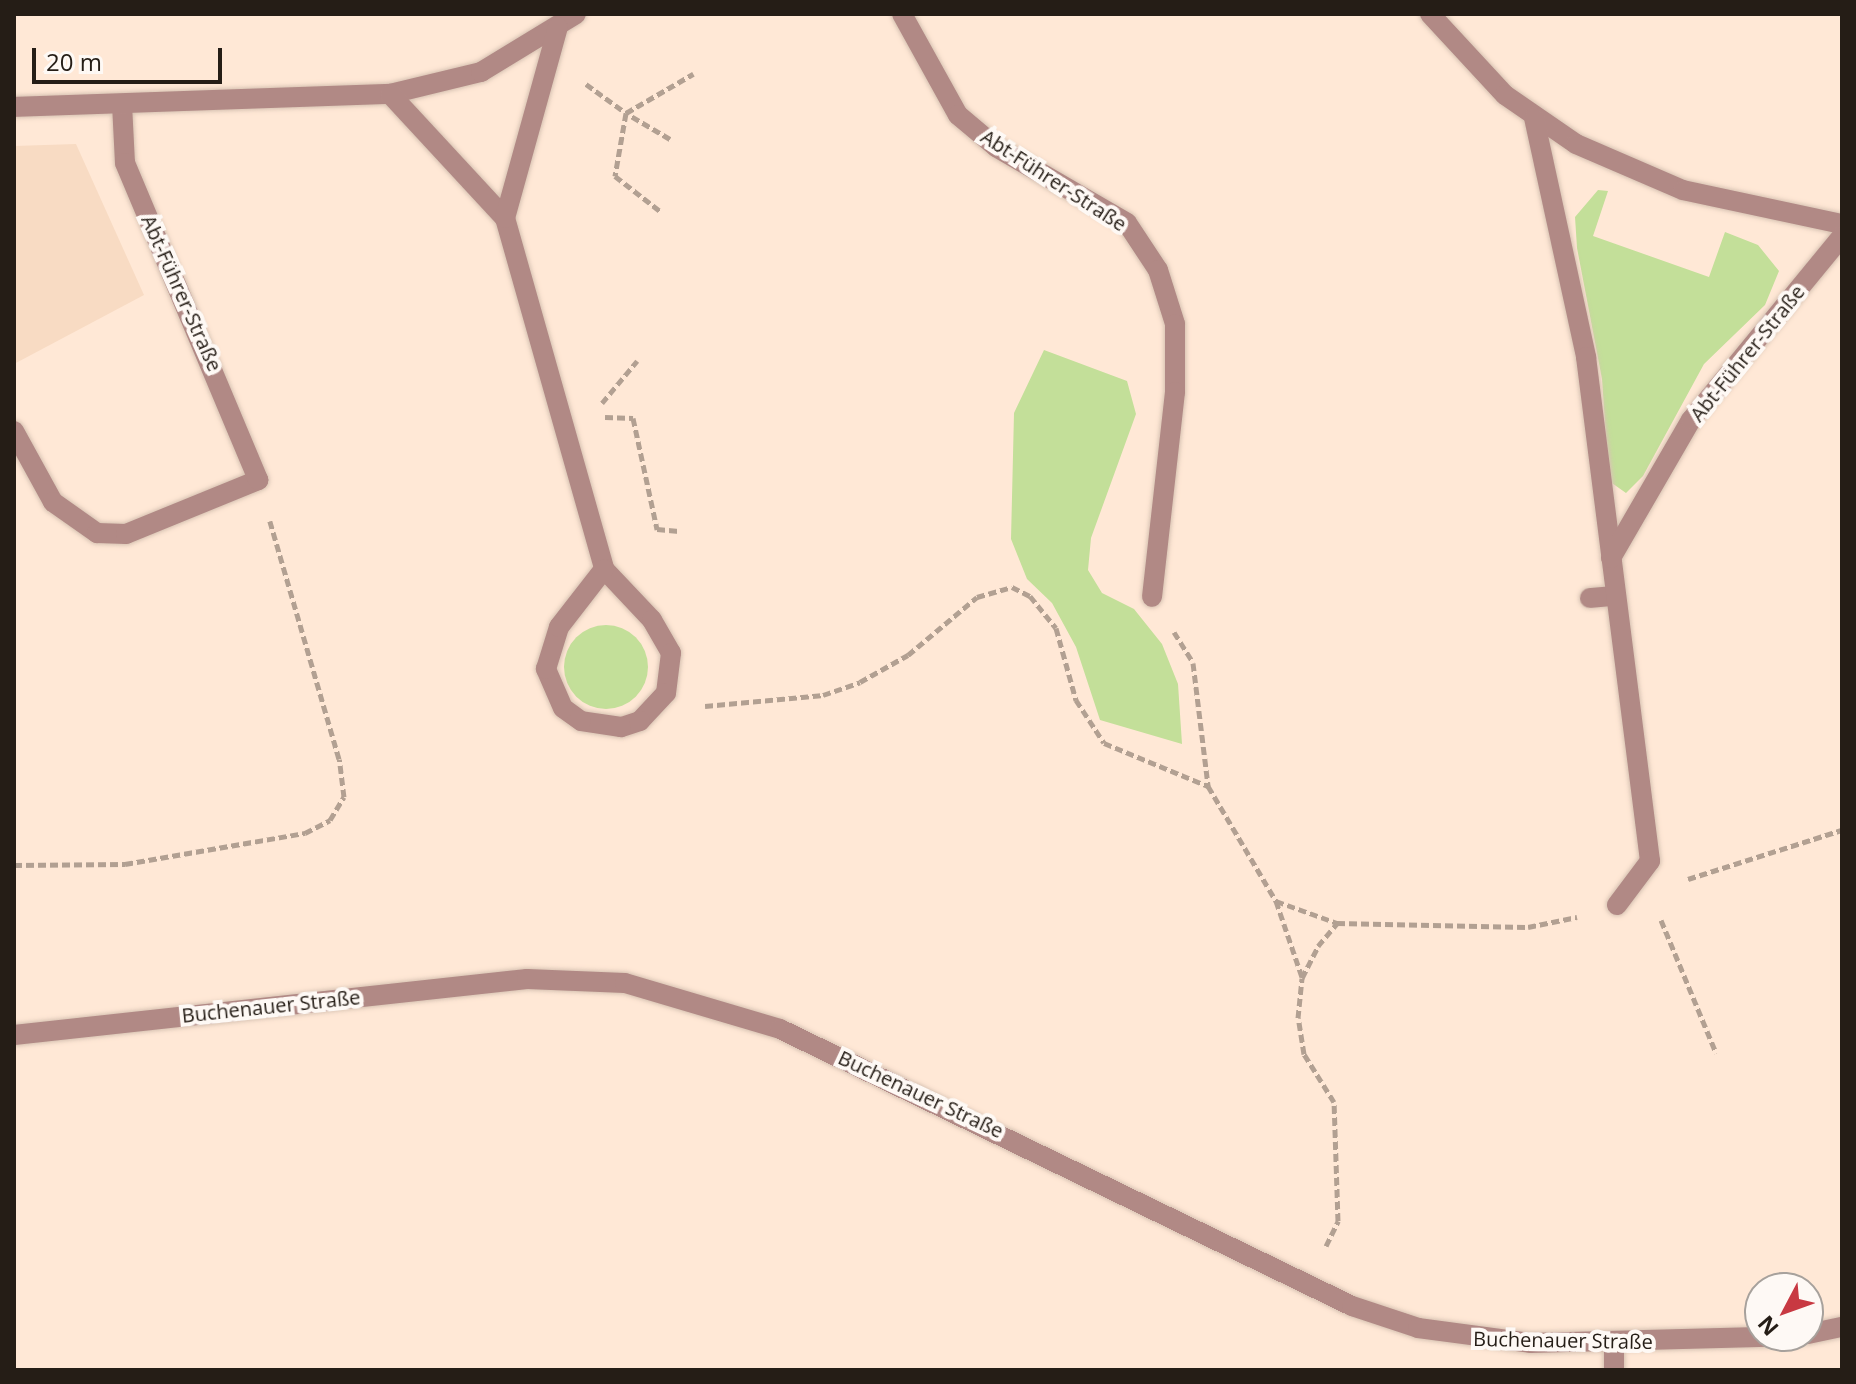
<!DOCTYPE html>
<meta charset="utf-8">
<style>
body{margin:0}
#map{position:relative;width:1856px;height:1384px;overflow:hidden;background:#ffe8d6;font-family:"Open Sans",sans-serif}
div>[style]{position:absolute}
.built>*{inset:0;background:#f8dbc3}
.green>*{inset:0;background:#c3df99}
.round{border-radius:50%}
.path>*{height:5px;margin-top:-2.5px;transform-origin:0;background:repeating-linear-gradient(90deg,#b2a092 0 8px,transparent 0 12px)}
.roads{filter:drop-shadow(0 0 2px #d8c3b3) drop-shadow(0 0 2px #d8c3b3)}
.lane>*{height:20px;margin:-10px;padding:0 10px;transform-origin:10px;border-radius:10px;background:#b18985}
.street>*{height:20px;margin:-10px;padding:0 10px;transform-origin:10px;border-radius:10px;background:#b18985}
span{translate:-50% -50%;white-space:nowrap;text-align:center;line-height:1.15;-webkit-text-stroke:8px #fef9f5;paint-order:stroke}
.street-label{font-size:20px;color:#251d16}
.frame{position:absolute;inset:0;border:16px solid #251d16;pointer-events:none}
.north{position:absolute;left:1744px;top:1272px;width:80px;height:80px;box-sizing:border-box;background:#fef9f5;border:2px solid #a7a19c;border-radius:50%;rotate:229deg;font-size:22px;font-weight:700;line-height:32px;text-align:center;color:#251d16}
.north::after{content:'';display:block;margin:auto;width:28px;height:36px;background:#c83942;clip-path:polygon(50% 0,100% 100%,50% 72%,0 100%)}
.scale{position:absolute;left:32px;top:48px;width:190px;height:36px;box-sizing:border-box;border:4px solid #251d16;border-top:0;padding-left:10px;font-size:24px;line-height:28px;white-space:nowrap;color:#251d16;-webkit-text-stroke:6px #fef9f5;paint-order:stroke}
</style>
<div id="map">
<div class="built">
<i style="clip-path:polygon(76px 144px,144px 295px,14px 364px,14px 146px)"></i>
</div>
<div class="green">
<i style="clip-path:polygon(1598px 190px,1608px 191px,1593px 236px,1709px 277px,1725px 232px,1758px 245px,1779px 271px,1765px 305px,1704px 364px,1643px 476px,1626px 493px,1609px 481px,1602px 379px,1577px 248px,1575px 217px)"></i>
<i style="clip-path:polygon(1044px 350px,1127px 381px,1136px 414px,1091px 538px,1088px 570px,1102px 593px,1134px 609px,1162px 644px,1178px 684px,1182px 744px,1100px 720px,1076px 647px,1052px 603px,1027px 579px,1011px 539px,1014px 413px)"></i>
<i class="round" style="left:564px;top:625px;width:84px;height:84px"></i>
</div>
<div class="path">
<i style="left:586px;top:84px;width:49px;rotate:35.9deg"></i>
<i style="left:626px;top:113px;width:64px;rotate:99.9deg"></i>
<i style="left:615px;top:176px;width:57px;rotate:37.9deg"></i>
<i style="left:670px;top:139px;width:51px;rotate:-149.4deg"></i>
<i style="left:626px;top:113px;width:78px;rotate:-30.2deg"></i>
<i style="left:602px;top:403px;width:55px;rotate:-50.2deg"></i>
<i style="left:605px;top:417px;width:28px;rotate:2deg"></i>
<i style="left:633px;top:418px;width:114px;rotate:77.8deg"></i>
<i style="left:657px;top:529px;width:22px;rotate:5deg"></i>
<i style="left:1174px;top:632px;width:36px;rotate:58deg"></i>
<i style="left:1193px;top:663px;width:124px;rotate:83deg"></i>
<i style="left:1208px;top:786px;width:134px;rotate:59.4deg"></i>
<i style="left:1276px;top:901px;width:80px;rotate:71.1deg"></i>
<i style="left:705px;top:706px;width:119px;rotate:-5.3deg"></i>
<i style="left:823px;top:695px;width:39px;rotate:-19deg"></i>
<i style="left:860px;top:682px;width:55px;rotate:-29.4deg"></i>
<i style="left:908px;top:655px;width:90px;rotate:-40deg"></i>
<i style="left:977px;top:597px;width:36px;rotate:-16deg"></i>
<i style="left:1012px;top:587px;width:20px;rotate:27deg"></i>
<i style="left:1030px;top:596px;width:41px;rotate:50.9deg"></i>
<i style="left:1056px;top:628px;width:75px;rotate:74.5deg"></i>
<i style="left:1076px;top:700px;width:51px;rotate:56.9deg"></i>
<i style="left:1104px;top:743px;width:113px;rotate:22.5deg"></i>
<i style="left:14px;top:865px;width:111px;rotate:-0.5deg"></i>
<i style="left:125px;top:864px;width:183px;rotate:-9.8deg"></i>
<i style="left:305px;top:833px;width:28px;rotate:-27deg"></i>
<i style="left:330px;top:820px;width:27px;rotate:-59deg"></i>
<i style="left:344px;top:797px;width:38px;rotate:-97deg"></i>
<i style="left:339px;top:759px;width:248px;rotate:-106.2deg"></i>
<i style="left:1688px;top:879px;width:162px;rotate:-17.7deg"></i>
<i style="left:1276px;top:901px;width:65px;rotate:19.8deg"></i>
<i style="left:1661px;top:920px;width:144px;rotate:67.5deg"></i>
<i style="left:1326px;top:1246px;width:28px;rotate:-64deg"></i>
<i style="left:1338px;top:1221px;width:119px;rotate:-91.9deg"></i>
<i style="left:1334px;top:1102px;width:57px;rotate:-122deg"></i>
<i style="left:1304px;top:1054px;width:36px;rotate:-99deg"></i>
<i style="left:1298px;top:1018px;width:40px;rotate:-84.3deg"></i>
<i style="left:1302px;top:978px;width:36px;rotate:-63deg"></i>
<i style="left:1318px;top:946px;width:30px;rotate:-50deg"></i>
<i style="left:1337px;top:923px;width:191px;rotate:1.2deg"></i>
<i style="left:1528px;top:927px;width:50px;rotate:-11.5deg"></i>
</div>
<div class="roads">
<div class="lane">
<i style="left:14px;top:431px;width:81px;rotate:61.2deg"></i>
<i style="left:53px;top:502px;width:54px;rotate:35.2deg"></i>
<i style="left:97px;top:533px;width:29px;rotate:2deg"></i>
<i style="left:126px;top:534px;width:143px;rotate:-22.2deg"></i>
<i style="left:1590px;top:598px;width:23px;rotate:-5deg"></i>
</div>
<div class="street">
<i style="left:902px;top:14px;width:115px;rotate:61deg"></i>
<i style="left:958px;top:115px;width:50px;rotate:40.1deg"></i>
<i style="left:996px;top:147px;width:151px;rotate:30.1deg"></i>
<i style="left:1127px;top:223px;width:56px;rotate:56.6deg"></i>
<i style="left:1158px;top:270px;width:57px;rotate:72.5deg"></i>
<i style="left:1175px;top:324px;width:68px;rotate:90deg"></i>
<i style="left:1175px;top:392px;width:206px;rotate:96.4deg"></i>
<i style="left:1430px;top:14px;width:110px;rotate:47.2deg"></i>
<i style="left:1505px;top:95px;width:86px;rotate:34.6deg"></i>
<i style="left:1576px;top:144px;width:116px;rotate:23.3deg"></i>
<i style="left:1683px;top:190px;width:163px;rotate:12.1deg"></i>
<i style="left:390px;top:94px;width:94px;rotate:-13.6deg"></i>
<i style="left:481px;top:72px;width:111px;rotate:-31.4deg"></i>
<i style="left:122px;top:104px;width:59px;rotate:87.1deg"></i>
<i style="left:125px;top:163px;width:344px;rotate:67.2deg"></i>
<i style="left:14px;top:107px;width:376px;rotate:-2deg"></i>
<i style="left:390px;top:94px;width:169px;rotate:47.2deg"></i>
<i style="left:505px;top:218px;width:365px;rotate:74.2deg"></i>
<i style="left:1534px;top:118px;width:245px;rotate:77.7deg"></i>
<i style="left:1586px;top:357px;width:508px;rotate:82.76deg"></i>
<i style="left:1650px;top:861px;width:55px;rotate:126.9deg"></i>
<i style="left:505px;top:218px;width:198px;rotate:-74.5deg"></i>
<i style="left:1611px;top:558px;width:160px;rotate:-59.9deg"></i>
<i style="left:1691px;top:420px;width:238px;rotate:-50.6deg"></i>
<i style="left:604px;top:569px;width:70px;rotate:46.7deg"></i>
<i style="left:652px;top:620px;width:38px;rotate:60deg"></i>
<i style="left:671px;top:653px;width:40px;rotate:97.1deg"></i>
<i style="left:666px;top:693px;width:38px;rotate:133deg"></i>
<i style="left:640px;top:721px;width:20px;rotate:162deg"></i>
<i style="left:621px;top:727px;width:40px;rotate:-171.5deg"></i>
<i style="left:581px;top:721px;width:22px;rotate:-144deg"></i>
<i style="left:563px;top:708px;width:43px;rotate:-113.6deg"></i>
<i style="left:546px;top:669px;width:44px;rotate:-72.8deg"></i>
<i style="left:559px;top:627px;width:73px;rotate:-52.2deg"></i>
<i style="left:14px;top:1035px;width:516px;rotate:-6.23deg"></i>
<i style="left:527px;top:979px;width:98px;rotate:2.3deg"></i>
<i style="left:625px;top:983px;width:162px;rotate:16.5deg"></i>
<i style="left:780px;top:1029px;width:636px;rotate:25.84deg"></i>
<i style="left:1352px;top:1306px;width:70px;rotate:18.4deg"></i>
<i style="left:1418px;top:1328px;width:113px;rotate:7.6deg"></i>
<i style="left:1530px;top:1343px;width:267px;rotate:-1.5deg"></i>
<i style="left:1808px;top:1334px;width:35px;rotate:-12deg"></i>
<i style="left:1614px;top:1370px;width:28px;rotate:-90deg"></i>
</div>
</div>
<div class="street-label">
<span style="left:1054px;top:180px;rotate:33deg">Abt-Führer-Straße</span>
<span style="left:182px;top:293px;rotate:66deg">Abt-Führer-Straße</span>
<span style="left:1747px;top:353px;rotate:-51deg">Abt-Führer-Straße</span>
<span style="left:271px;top:1006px;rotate:-6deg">Buchenauer Straße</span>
<span style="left:921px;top:1094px;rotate:25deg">Buchenauer Straße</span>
<span style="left:1563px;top:1340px;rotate:1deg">Buchenauer Straße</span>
</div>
<div class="frame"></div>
<div class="north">N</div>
<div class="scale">20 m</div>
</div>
